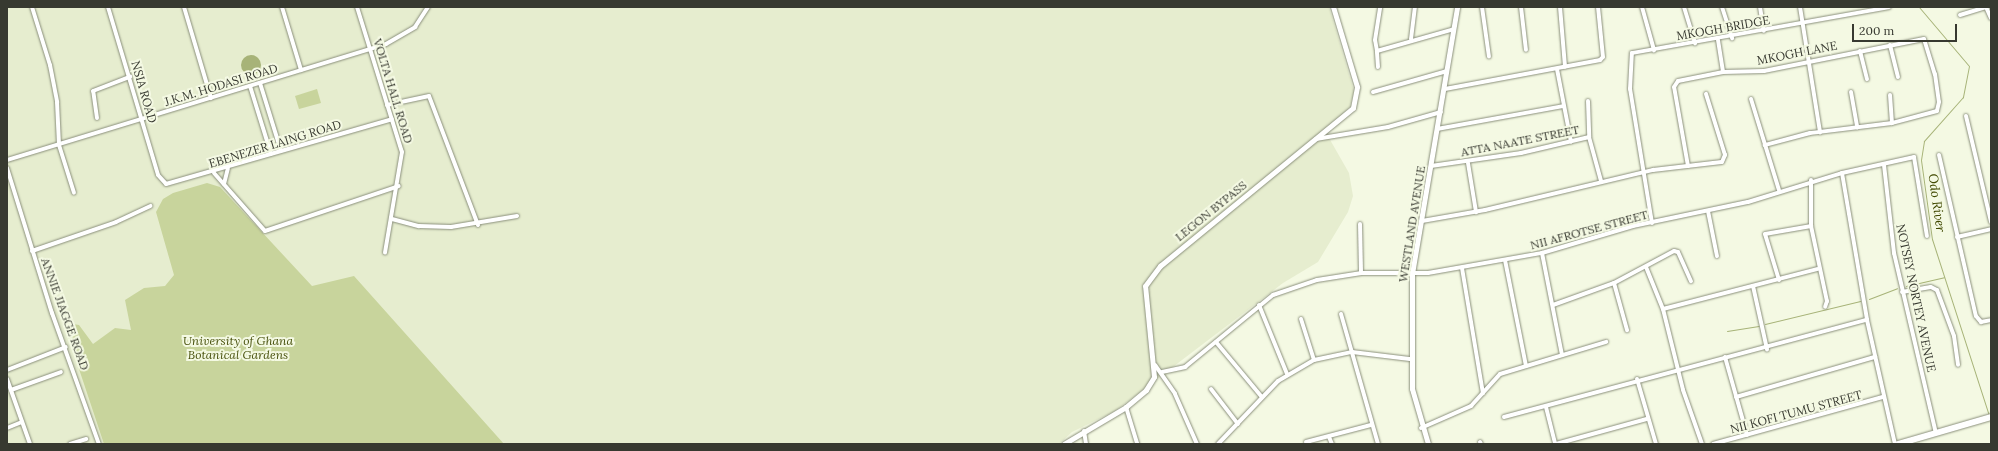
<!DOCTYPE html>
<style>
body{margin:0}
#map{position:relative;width:1998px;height:451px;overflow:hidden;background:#f4f9e3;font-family:Lora,serif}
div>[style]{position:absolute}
.built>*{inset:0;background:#e6edcf}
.green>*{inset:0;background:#c8d49c}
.water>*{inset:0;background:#a7b378}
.round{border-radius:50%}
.stream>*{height:1px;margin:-0.5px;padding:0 0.5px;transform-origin:0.5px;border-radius:0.5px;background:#a7b378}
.roads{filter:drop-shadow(0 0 1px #8a8f7b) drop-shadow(0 0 1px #8a8f7b)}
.minor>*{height:4px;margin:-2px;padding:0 2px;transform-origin:2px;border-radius:2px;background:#fff}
.tertiary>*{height:4.5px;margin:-2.25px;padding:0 2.25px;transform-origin:2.25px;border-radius:2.25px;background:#fff}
.secondary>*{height:5.5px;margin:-2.75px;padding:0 2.75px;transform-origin:2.75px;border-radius:2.75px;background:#fff}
span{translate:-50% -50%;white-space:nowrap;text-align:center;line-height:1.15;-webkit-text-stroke:4px #f4f9e3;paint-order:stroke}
.street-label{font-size:12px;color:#373930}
.park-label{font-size:12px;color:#49520e;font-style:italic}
.water-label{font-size:13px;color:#404901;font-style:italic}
.frame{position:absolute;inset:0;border:8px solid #373930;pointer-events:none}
.scale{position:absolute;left:1852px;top:24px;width:105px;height:18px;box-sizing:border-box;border:2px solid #373930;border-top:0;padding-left:5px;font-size:12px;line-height:14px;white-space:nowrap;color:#373930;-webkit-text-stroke:3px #f4f9e3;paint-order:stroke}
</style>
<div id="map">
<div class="built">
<i style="clip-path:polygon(7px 7px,1329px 7px,1354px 91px,1350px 107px,1325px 131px,1349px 173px,1353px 196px,1348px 212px,1318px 262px,1283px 283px,1115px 411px,1072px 432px,1059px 444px,7px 444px)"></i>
</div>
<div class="green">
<i style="clip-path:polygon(317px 89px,321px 103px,299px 109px,295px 96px)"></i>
<i style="clip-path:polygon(207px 183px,220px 187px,312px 286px,354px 276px,504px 444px,104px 444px,72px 348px,73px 324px,79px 325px,93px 344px,115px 328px,131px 330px,125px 300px,144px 288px,165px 286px,174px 275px,156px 212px,163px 199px,173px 193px)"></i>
</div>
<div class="water">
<i class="round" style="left:241px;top:55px;width:20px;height:20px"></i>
</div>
<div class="stream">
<i style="left:1919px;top:7px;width:77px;rotate:49.7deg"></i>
<i style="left:1969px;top:66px;width:32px;rotate:101deg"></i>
<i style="left:1963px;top:97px;width:59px;rotate:131.6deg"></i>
<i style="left:1924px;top:141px;width:19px;rotate:99deg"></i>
<i style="left:1921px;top:160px;width:80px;rotate:82.1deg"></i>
<i style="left:1932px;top:239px;width:185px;rotate:72.1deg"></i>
<i style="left:1906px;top:286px;width:39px;rotate:-13deg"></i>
<i style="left:1869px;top:299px;width:30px;rotate:-21deg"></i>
<i style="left:1765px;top:324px;width:98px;rotate:-13.6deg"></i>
<i style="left:1727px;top:331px;width:32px;rotate:-9deg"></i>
<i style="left:1990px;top:420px;width:7px;rotate:82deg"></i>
</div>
<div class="roads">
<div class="minor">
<i style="left:32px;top:7px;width:61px;rotate:72.8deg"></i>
<i style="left:50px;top:65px;width:38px;rotate:79deg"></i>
<i style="left:57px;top:102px;width:43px;rotate:87.3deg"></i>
<i style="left:59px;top:145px;width:50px;rotate:72.6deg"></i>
<i style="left:108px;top:7px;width:175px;rotate:73.4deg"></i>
<i style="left:158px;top:175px;width:12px;rotate:48deg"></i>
<i style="left:166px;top:184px;width:235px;rotate:-16deg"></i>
<i style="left:184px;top:7px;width:95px;rotate:73.5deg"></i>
<i style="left:282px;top:7px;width:66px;rotate:73.2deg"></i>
<i style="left:357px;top:7px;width:152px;rotate:72.8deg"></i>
<i style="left:402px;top:152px;width:102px;rotate:99.6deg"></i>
<i style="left:1482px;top:7px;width:50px;rotate:82deg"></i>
<i style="left:1521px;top:7px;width:43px;rotate:83.4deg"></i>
<i style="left:1560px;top:7px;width:60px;rotate:85.2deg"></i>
<i style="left:1642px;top:7px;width:45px;rotate:74.4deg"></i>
<i style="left:1684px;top:7px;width:38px;rotate:73deg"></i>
<i style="left:1722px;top:7px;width:33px;rotate:72deg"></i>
<i style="left:1760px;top:7px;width:24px;rotate:81deg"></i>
<i style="left:1800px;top:7px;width:127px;rotate:80.9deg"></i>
<i style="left:1986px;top:7px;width:12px;rotate:66deg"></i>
<i style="left:1960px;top:15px;width:27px;rotate:-17deg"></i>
<i style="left:1411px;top:39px;width:32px;rotate:-83deg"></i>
<i style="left:1718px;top:40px;width:32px;rotate:81deg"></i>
<i style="left:1890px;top:45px;width:33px;rotate:76deg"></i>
<i style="left:1377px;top:51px;width:11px;rotate:-100deg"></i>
<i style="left:1375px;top:40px;width:33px;rotate:-81deg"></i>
<i style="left:1860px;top:51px;width:29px;rotate:76deg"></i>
<i style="left:1378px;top:67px;width:16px;rotate:-94deg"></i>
<i style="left:1377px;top:51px;width:80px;rotate:-15.9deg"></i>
<i style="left:1557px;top:69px;width:74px;rotate:79.1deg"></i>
<i style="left:260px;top:83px;width:71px;rotate:72.8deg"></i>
<i style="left:250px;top:86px;width:71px;rotate:72.8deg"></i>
<i style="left:1445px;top:89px;width:158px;rotate:-10.6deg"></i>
<i style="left:1600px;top:60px;width:4px;rotate:-45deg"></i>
<i style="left:1603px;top:57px;width:50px;rotate:-95.7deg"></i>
<i style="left:1373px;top:92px;width:77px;rotate:-15.8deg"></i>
<i style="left:1851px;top:92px;width:36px;rotate:80deg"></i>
<i style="left:1890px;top:95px;width:28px;rotate:86deg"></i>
<i style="left:1751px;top:99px;width:95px;rotate:72.9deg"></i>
<i style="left:1588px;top:101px;width:36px;rotate:88deg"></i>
<i style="left:1589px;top:137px;width:46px;rotate:74.7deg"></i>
<i style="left:387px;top:105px;width:43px;rotate:-12.1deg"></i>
<i style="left:429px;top:96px;width:138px;rotate:69.2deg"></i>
<i style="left:1966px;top:116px;width:109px;rotate:76.7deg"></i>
<i style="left:97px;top:118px;width:27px;rotate:-98deg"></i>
<i style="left:93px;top:91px;width:40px;rotate:-21deg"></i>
<i style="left:1437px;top:129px;width:128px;rotate:-10.3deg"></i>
<i style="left:1316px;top:139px;width:73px;rotate:-9.5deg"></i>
<i style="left:1388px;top:127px;width:55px;rotate:-15.8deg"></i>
<i style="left:1939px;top:155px;width:165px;rotate:77.1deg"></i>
<i style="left:1976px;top:316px;width:8px;rotate:50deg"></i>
<i style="left:1981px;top:322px;width:10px;rotate:-11deg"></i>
<i style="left:7px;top:160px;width:396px;rotate:-17deg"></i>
<i style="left:386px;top:44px;width:34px;rotate:-30deg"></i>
<i style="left:415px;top:27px;width:24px;rotate:-57deg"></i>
<i style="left:1468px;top:163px;width:50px;rotate:80.7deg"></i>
<i style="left:1884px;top:165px;width:89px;rotate:83.5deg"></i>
<i style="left:1894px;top:253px;width:185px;rotate:76.9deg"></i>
<i style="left:1431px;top:166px;width:91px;rotate:-8.2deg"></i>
<i style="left:1521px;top:153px;width:70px;rotate:-13.2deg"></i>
<i style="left:1688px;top:166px;width:80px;rotate:-100deg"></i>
<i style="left:1674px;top:87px;width:7px;rotate:-56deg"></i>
<i style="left:1678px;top:81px;width:46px;rotate:-11.3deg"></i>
<i style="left:1723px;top:72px;width:41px;rotate:-1.4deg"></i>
<i style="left:1764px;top:71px;width:163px;rotate:-11.3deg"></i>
<i style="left:1924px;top:39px;width:37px;rotate:73deg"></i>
<i style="left:1935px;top:74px;width:28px;rotate:82deg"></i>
<i style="left:1939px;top:102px;width:9px;rotate:103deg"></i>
<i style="left:1937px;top:111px;width:47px;rotate:165.1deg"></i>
<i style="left:1892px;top:123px;width:83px;rotate:173deg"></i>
<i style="left:1810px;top:133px;width:47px;rotate:165.1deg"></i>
<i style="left:7px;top:168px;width:152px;rotate:72.8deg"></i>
<i style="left:52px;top:313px;width:139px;rotate:70.3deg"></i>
<i style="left:214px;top:173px;width:77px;rotate:48.7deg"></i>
<i style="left:265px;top:231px;width:141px;rotate:-18.6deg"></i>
<i style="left:1842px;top:173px;width:74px;rotate:-12.5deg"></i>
<i style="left:1914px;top:157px;width:80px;rotate:80.7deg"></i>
<i style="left:1811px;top:180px;width:46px;rotate:90deg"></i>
<i style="left:1811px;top:226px;width:77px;rotate:78deg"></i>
<i style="left:1827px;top:301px;width:6px;rotate:108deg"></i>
<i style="left:224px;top:184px;width:16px;rotate:-76deg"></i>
<i style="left:1708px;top:211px;width:46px;rotate:78.7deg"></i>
<i style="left:392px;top:219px;width:28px;rotate:15deg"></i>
<i style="left:419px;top:226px;width:32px;rotate:2deg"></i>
<i style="left:451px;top:227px;width:67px;rotate:-9.5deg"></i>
<i style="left:1422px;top:221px;width:64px;rotate:-9.9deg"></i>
<i style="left:1485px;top:210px;width:173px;rotate:-13.4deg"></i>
<i style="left:1653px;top:170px;width:69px;rotate:-6.6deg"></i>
<i style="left:1722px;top:162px;width:8px;rotate:-67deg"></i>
<i style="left:1725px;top:155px;width:64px;rotate:-107.3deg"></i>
<i style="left:1652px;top:223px;width:136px;rotate:-99.3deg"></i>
<i style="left:1630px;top:89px;width:36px;rotate:-87deg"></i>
<i style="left:1632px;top:53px;width:261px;rotate:-10.1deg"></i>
<i style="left:1360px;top:224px;width:49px;rotate:88.8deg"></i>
<i style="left:1957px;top:237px;width:35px;rotate:-13deg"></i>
<i style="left:32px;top:251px;width:89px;rotate:-19deg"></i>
<i style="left:116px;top:222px;width:38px;rotate:-25deg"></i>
<i style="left:1542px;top:253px;width:104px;rotate:78.9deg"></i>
<i style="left:1505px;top:260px;width:108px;rotate:78.8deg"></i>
<i style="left:1646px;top:267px;width:45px;rotate:68deg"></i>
<i style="left:1663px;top:309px;width:83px;rotate:76.1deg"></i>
<i style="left:1683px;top:390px;width:57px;rotate:70.6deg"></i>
<i style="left:1462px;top:268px;width:127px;rotate:80.5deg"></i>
<i style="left:1779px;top:280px;width:48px;rotate:-106.9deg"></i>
<i style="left:1765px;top:234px;width:47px;rotate:-9.9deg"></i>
<i style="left:1614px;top:283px;width:49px;rotate:74.5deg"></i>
<i style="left:1753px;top:286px;width:65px;rotate:77.5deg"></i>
<i style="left:1902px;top:292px;width:29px;rotate:-10deg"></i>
<i style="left:1931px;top:287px;width:7px;rotate:27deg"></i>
<i style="left:1937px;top:290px;width:49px;rotate:69.7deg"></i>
<i style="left:1954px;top:336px;width:29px;rotate:82deg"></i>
<i style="left:1259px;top:305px;width:74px;rotate:67.9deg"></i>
<i style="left:1553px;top:305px;width:65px;rotate:-19.8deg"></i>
<i style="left:1614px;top:283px;width:68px;rotate:-28.1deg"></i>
<i style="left:1674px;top:251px;width:4px;rotate:14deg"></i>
<i style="left:1678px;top:252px;width:32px;rotate:66deg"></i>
<i style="left:1663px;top:309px;width:160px;rotate:-14.5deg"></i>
<i style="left:1341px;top:314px;width:135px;rotate:74.1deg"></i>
<i style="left:1301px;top:319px;width:43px;rotate:72.4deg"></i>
<i style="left:1216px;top:342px;width:70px;rotate:50.2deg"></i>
<i style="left:1725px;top:357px;width:81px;rotate:74.2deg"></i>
<i style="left:1155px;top:365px;width:35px;rotate:55deg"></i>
<i style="left:1175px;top:394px;width:55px;rotate:66.3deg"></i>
<i style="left:7px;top:370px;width:63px;rotate:-21.3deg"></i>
<i style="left:1162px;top:372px;width:24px;rotate:-12deg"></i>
<i style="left:1185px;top:367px;width:114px;rotate:-39.3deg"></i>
<i style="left:1273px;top:295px;width:46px;rotate:-18.8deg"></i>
<i style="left:1317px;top:280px;width:45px;rotate:-9deg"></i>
<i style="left:1361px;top:273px;width:67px"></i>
<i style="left:1428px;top:273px;width:116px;rotate:-10deg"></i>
<i style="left:1542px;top:253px;width:95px;rotate:-16.5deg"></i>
<i style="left:1633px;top:226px;width:117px;rotate:-11.8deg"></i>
<i style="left:1748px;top:202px;width:98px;rotate:-17.1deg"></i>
<i style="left:1842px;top:173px;width:149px;rotate:80.3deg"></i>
<i style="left:1867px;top:320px;width:127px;rotate:77.3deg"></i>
<i style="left:7px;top:379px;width:69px;rotate:70.5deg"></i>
<i style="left:1637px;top:379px;width:68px;rotate:73.7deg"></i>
<i style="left:1211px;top:389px;width:44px;rotate:52.4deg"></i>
<i style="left:11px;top:390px;width:53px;rotate:-19.8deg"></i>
<i style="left:1736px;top:397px;width:145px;rotate:-16.1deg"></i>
<i style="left:1126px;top:407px;width:39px;rotate:73deg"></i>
<i style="left:1546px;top:407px;width:38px;rotate:76deg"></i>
<i style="left:1504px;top:417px;width:376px;rotate:-15deg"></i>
<i style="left:7px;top:428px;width:16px;rotate:-22deg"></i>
<i style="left:1421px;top:428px;width:55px;rotate:-23.7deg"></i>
<i style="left:1471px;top:406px;width:43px;rotate:-47.8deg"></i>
<i style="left:1500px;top:374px;width:111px;rotate:-16.8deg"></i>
<i style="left:1084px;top:431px;width:13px;rotate:81deg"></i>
<i style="left:1329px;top:437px;width:8px;rotate:67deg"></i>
<i style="left:1306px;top:442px;width:67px;rotate:-14.7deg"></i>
<i style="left:1480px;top:442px;width:2px;rotate:63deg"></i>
<i style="left:70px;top:444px;width:17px;rotate:-17deg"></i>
<i style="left:1218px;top:444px;width:87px;rotate:-46.4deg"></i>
<i style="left:1278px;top:381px;width:42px;rotate:-30.3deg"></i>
<i style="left:1314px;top:360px;width:39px;rotate:-12deg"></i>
<i style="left:1352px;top:352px;width:58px;rotate:6.9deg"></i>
<i style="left:1556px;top:444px;width:94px;rotate:-15.4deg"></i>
<i style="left:1713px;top:444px;width:176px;rotate:-15.5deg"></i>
</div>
<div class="tertiary">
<i style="left:1064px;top:444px;width:72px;rotate:-30.8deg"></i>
<i style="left:1126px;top:407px;width:26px;rotate:-40deg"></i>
<i style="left:1146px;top:390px;width:15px;rotate:-58deg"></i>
<i style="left:1154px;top:377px;width:91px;rotate:-95.6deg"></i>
<i style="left:1145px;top:286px;width:25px;rotate:-53deg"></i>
<i style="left:1160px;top:266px;width:249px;rotate:-39.3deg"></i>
<i style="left:1353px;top:108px;width:21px;rotate:-79deg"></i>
<i style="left:1357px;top:87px;width:84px;rotate:-106.7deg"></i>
<i style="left:1428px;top:444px;width:57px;rotate:-106.2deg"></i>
<i style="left:1412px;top:389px;width:115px;rotate:-90deg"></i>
<i style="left:1412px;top:274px;width:271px;rotate:-80.4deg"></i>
</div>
<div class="secondary">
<i style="left:1898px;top:444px;width:97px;rotate:-16.2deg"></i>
</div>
</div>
<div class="street-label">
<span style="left:1723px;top:28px;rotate:-10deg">MKOGH BRIDGE</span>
<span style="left:1797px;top:53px;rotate:-11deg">MKOGH LANE</span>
<span style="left:221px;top:85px;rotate:-17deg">J.K.M. HODASI ROAD</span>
<span style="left:393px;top:91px;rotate:73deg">VOLTA HALL ROAD</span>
<span style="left:144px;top:92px;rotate:74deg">NSIA ROAD</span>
<span style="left:1520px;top:141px;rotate:-11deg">ATTA NAATE STREET</span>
<span style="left:275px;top:144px;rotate:-17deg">EBENEZER LAING ROAD</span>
<span style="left:1211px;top:211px;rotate:-39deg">LEGON BYPASS</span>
<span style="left:1412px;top:224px;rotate:-81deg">WESTLAND AVENUE</span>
<span style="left:1589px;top:230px;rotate:-15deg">NII AFROTSE STREET</span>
<span style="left:1916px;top:298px;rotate:78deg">NOTSEY NORTEY AVENUE</span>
<span style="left:65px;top:314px;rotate:70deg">ANNIE JIAGGE ROAD</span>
<span style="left:1796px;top:412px;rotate:-15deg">NII KOFI TUMU STREET</span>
</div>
<div class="park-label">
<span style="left:238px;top:348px">University of Ghana<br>Botanical Gardens</span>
</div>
<div class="water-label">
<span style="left:1936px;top:203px;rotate:82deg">Odo River</span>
</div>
<div class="frame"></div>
<div class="scale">200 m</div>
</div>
